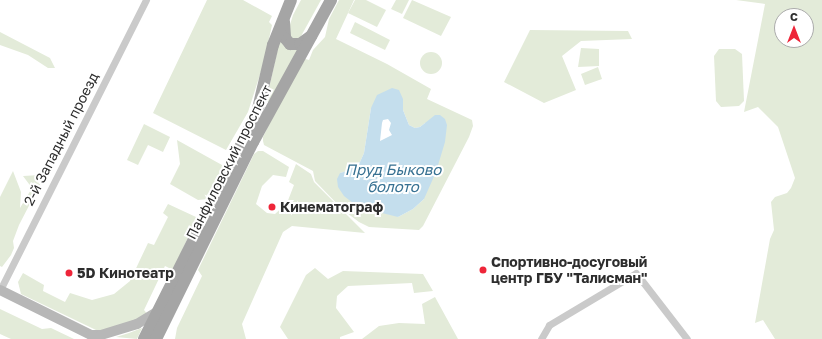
<!DOCTYPE html>
<meta charset="utf-8">
<style>
body{margin:0}
#map{position:relative;width:822px;height:339px;overflow:hidden;background:#fff;font-family:"Golos Text",sans-serif}
div>[style]{position:absolute}
.green>*{inset:0;background:#e3ebd9}
.round{border-radius:50%}
.water>*{inset:0;background:#c4deed}
.minor>*{height:7px;margin:-3.5px;padding:0 3.5px;transform-origin:3.5px;border-radius:3.5px;background:#cacaca}
.secondary>*{height:10px;margin:-5px;padding:0 5px;transform-origin:5px;border-radius:5px;background:#b7b7b7}
.primary>*{height:12px;margin:-6px;padding:0 6px;transform-origin:6px;border-radius:6px;background:#a5a5a5}
.dots>*{width:11px;height:11px;translate:-50% -50%;box-sizing:border-box;border:2px solid #fff;border-radius:50%}
span{translate:-50% -50%;white-space:nowrap;text-align:center;line-height:1.15;-webkit-text-stroke:4px #fff;paint-order:stroke}
.street-label{font-size:14px;color:#2d2d2d}
.poi-label{font-size:14px;color:#2d2d2d;font-weight:700}
.left{translate:0 -50%;text-align:left}
.water-label{font-size:15px;color:#377192;font-style:italic}
.north{position:absolute;left:774px;top:8px;width:40px;height:40px;box-sizing:border-box;background:#fff;border:1px solid #ababab;border-radius:50%;rotate:0deg;font-size:11px;font-weight:700;line-height:16px;text-align:center;color:#2d2d2d}
.north::after{content:'';display:block;margin:auto;width:14px;height:18px;background:#ee2539;clip-path:polygon(50% 0,100% 100%,50% 72%,0 100%)}
</style>
<div id="map">
<div class="green">
<i style="clip-path:polygon(207px 0,243px 0,272px 16px,269px 22px,272px 25px,264px 62px,248px 112px,226px 150px,153px 113px)"></i>
<i style="clip-path:polygon(301px 0,321px 0,300px 38px,292px 39px,288px 31px,293px 15px)"></i>
<i style="clip-path:polygon(evenodd,339px 0,354px 0,336px 39px,387px 64px,431px 89px,427px 99px,472px 120px,473px 126px,469px 137px,423px 226px,419px 230px,369px 227px,359px 222px,343px 210px,315px 181px,313px 171px,264px 145px,263px 141px,263px 137px,302px 58px,309px 60px,313px 50px,325px 37px,329px 19px,339px 0,403px 99px,403px 110px,409px 125px,415px 128px,420px 127px,425px 123px,424px 199px,413px 209px,398px 217px,340px 173px,347px 171px,351px 166px,360px 162px,364px 153px,371px 108px,403px 99px)"></i>
<i style="clip-path:polygon(355px 0,366px 0,386px 10px,377px 27px,348px 13px)"></i>
<i style="clip-path:polygon(396px 0,409px 0,402px 14px,391px 9px)"></i>
<i style="clip-path:polygon(412px 0,451px 17px,441px 36px,403px 18px)"></i>
<i style="clip-path:polygon(evenodd,736px 0,822px 0,822px 339px,775px 339px,763px 320px,755px 323px,770px 239px,774px 230px,771px 202px,775px 197px,787px 193px,791px 188px,795px 178px,778px 127px,758px 107px,744px 112px,765px 4px,736px 0,782px 16px,806px 16px,806px 40px,782px 40px,782px 16px)"></i>
<i style="clip-path:polygon(355px 22px,390px 40px,385px 50px,350px 33px)"></i>
<i style="clip-path:polygon(530px 30px,628px 31px,632px 39px,581px 41px,562px 56px,576px 90px,544px 103px,504px 82px)"></i>
<i style="clip-path:polygon(0 32px,50px 58px,55px 68px,48px 68px,28px 55px,0 45px)"></i>
<i style="clip-path:polygon(280px 39px,286px 48px,301px 48px,269px 102px,266px 102px)"></i>
<i style="clip-path:polygon(581px 48px,599px 49px,599px 66px,578px 67px)"></i>
<i style="clip-path:polygon(719px 49px,735px 49px,742px 54px,744px 101px,739px 106px,721px 107px,716px 101px,714px 56px)"></i>
<i class="round" style="left:420px;top:52px;width:22px;height:22px"></i>
<i style="clip-path:polygon(598px 67px,602px 79px,585px 85px,581px 74px)"></i>
<i style="clip-path:polygon(144px 124px,170px 137px,163px 152px,148px 145px,138px 165px,127px 160px)"></i>
<i style="clip-path:polygon(177px 140px,222px 165px,223px 170px,208px 199px,198px 200px,170px 184px,180px 164px)"></i>
<i style="clip-path:polygon(258px 151px,263px 151px,289px 167px,286px 177px,273px 175px,262px 186px,256px 204px,267px 213px,275px 214px,287px 203px,294px 185px,289px 182px,296px 164px,311px 174px,314px 182px,365px 233px,292px 226px,283px 232px,242px 324px,246px 339px,175px 339px,177px 328px,202px 276px,198px 270px,254px 154px)"></i>
<i style="clip-path:polygon(48px 169px,19px 225px,13px 241px,14px 248px,11px 255px,2px 267px,0 266px,0 197px,13px 171px,21px 192px,20px 208px,32px 188px,23px 176px,40px 175px)"></i>
<i style="clip-path:polygon(168px 204px,196px 217px,196px 220px,173px 270px,165px 266px,144px 310px,149px 316px,108px 330px,96px 330px,21px 294px,18px 282px,23px 273px,44px 285px,43px 291px,65px 302px,70px 293px,92px 300px,114px 294px,130px 281px,148px 243px,154px 245px,168px 217px,163px 213px)"></i>
<i style="clip-path:polygon(315px 268px,328px 279px,343px 271px,423px 274px,433px 291px,414px 293px,412px 283px,348px 286px,337px 296px,336px 308px,354px 332px,340px 337px,340px 339px,288px 339px,280px 327px,306px 275px)"></i>
<i style="clip-path:polygon(435px 297px,458px 339px,362px 339px,379px 326px,399px 323px,425px 324px,422px 304px)"></i>
<i style="clip-path:polygon(0 309px,42px 329px,51px 328px,74px 339px,11px 339px,0 334px)"></i>
<i style="clip-path:polygon(142px 328px,137px 339px,116px 337px,129px 333px)"></i>
</div>
<div class="water">
<i style="clip-path:polygon(evenodd,392px 88px,399px 90px,403px 99px,403px 110px,409px 125px,415px 128px,420px 127px,435px 115px,440px 115px,445px 119px,447px 125px,445px 142px,436px 172px,424px 199px,413px 209px,398px 217px,358px 207px,344px 196px,338px 187px,337px 179px,340px 173px,347px 171px,351px 166px,360px 162px,364px 153px,371px 108px,377px 95px,392px 88px,388px 119px,391px 123px,389px 130px,392px 135px,380px 141px,382px 123px,383px 120px,388px 119px)"></i>
</div>
<div class="minor">
<i style="left:0;top:290px;width:325px;rotate:-63.3deg"></i>
<i style="left:541px;top:339px;width:16px;rotate:-60deg"></i>
<i style="left:549px;top:325px;width:101px;rotate:-30.9deg"></i>
<i style="left:636px;top:273px;width:83px;rotate:52.3deg"></i>
</div>
<div class="secondary">
<i style="left:0;top:290px;width:110px;rotate:26.3deg"></i>
<i style="left:91px;top:335px;width:10px"></i>
<i style="left:101px;top:335px;width:38px;rotate:-17deg"></i>
<i style="left:137px;top:324px;width:23px;rotate:-31deg"></i>
</div>
<div class="primary">
<i style="left:284px;top:22px;width:16px;rotate:86deg"></i>
<i style="left:285px;top:38px;width:8px;rotate:50deg"></i>
<i style="left:290px;top:44px;width:10px"></i>
<i style="left:300px;top:44px;width:14px;rotate:-36deg"></i>
<i style="left:144px;top:339px;width:253px;rotate:-63.4deg"></i>
<i style="left:257px;top:113px;width:70px;rotate:-76.8deg"></i>
<i style="left:273px;top:45px;width:48px;rotate:-68.2deg"></i>
<i style="left:156px;top:339px;width:220px;rotate:-63.8deg"></i>
<i style="left:253px;top:142px;width:162px;rotate:-61.2deg"></i>
</div>
<div class="dots">
<i style="left:272px;top:207px;background:#ee2539"></i>
<i style="left:483px;top:270px;background:#ee2539"></i>
<i style="left:69px;top:273px;background:#ee2539"></i>
</div>
<div class="street-label">
<span style="left:61px;top:139px;rotate:-63deg">2-й Западный проезд</span>
<span style="left:229px;top:162px;rotate:-63deg">Панфиловский проспект</span>
</div>
<div class="poi-label">
<span class="left" style="left:280px;top:207px">Кинематограф</span>
<span class="left" style="left:491px;top:270px">Спортивно-досуговый<br>центр ГБУ "Талисман"</span>
<span class="left" style="left:77px;top:273px">5D Кинотеатр</span>
</div>
<div class="water-label">
<span style="left:393px;top:178px">Пруд Быково<br>болото</span>
</div>
<div class="north">С</div>
</div>
